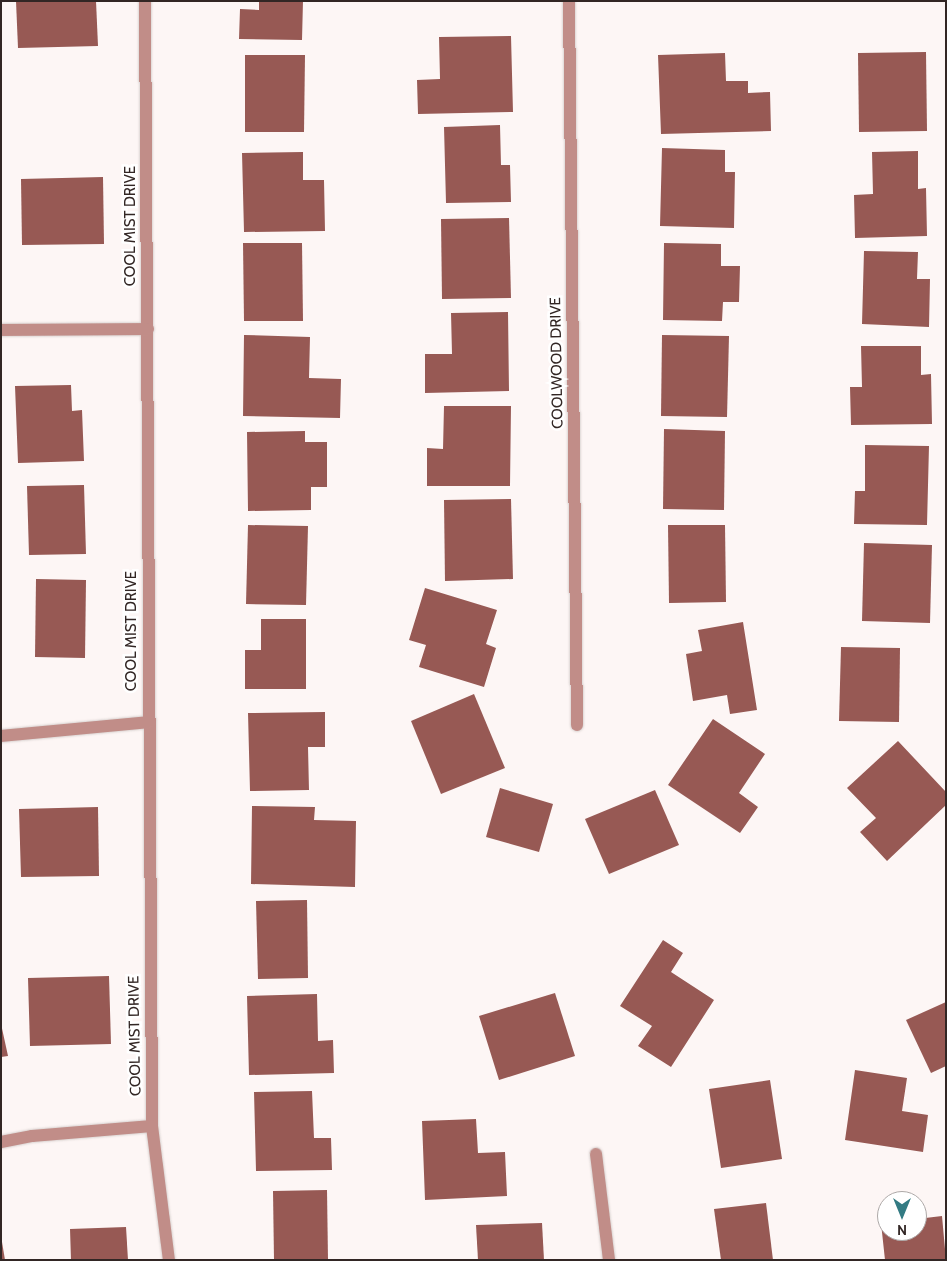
<!DOCTYPE html>
<style>
body{margin:0}
#map{position:relative;width:947px;height:1261px;overflow:hidden;background:#fdf6f5;font-family:Cabin,sans-serif}
div>[style]{position:absolute}
.building>*{inset:0;background:#975954}
.roads{filter:drop-shadow(0 0 1px #d8d1cf) drop-shadow(0 0 1px #d8d1cf)}
.street>*{height:12px;margin:-6px;padding:0 6px;transform-origin:6px;border-radius:6px;background:#c18d88}
span{translate:-50% -50%;white-space:nowrap;text-align:center;line-height:1.15;-webkit-text-stroke:5px #fff;paint-order:stroke}
.street-label{font-size:15px;color:#322624}
.frame{position:absolute;inset:0;border:2px solid #322624;pointer-events:none}
.north{position:absolute;left:877px;top:1191px;width:50px;height:50px;box-sizing:border-box;background:#fff;border:1px solid #ada8a7;border-radius:50%;rotate:180deg;font-size:14px;font-weight:700;line-height:20px;text-align:center;color:#322624}
.north::after{content:'';display:block;margin:auto;width:18px;height:22px;background:#337b83;clip-path:polygon(50% 0,100% 100%,50% 72%,0 100%)}
</style>
<div id="map">
<div class="building">
<i style="clip-path:polygon(16px 1px,96px 1px,98px 46px,18px 48px)"></i>
<i style="clip-path:polygon(259px 1px,303px 1px,302px 40px,239px 39px,240px 9px,259px 10px)"></i>
<i style="clip-path:polygon(511px 36px,513px 112px,418px 114px,417px 80px,440px 79px,439px 37px)"></i>
<i style="clip-path:polygon(926px 52px,927px 131px,859px 132px,858px 53px)"></i>
<i style="clip-path:polygon(725px 53px,726px 81px,748px 81px,748px 93px,770px 92px,771px 131px,661px 134px,658px 55px)"></i>
<i style="clip-path:polygon(245px 55px,305px 55px,304px 132px,245px 132px)"></i>
<i style="clip-path:polygon(500px 125px,501px 165px,510px 165px,511px 202px,446px 203px,444px 127px)"></i>
<i style="clip-path:polygon(662px 148px,725px 150px,725px 172px,735px 172px,734px 228px,660px 226px)"></i>
<i style="clip-path:polygon(918px 151px,918px 189px,926px 188px,927px 236px,855px 238px,854px 195px,873px 194px,872px 152px)"></i>
<i style="clip-path:polygon(303px 152px,303px 180px,324px 180px,325px 231px,244px 232px,242px 153px)"></i>
<i style="clip-path:polygon(103px 177px,104px 244px,22px 245px,21px 179px)"></i>
<i style="clip-path:polygon(509px 218px,511px 298px,442px 299px,441px 219px)"></i>
<i style="clip-path:polygon(243px 243px,302px 243px,303px 321px,244px 321px)"></i>
<i style="clip-path:polygon(664px 243px,721px 244px,721px 266px,740px 266px,739px 302px,723px 302px,722px 321px,663px 320px)"></i>
<i style="clip-path:polygon(864px 251px,918px 252px,917px 279px,930px 279px,929px 327px,862px 324px)"></i>
<i style="clip-path:polygon(508px 312px,509px 391px,425px 393px,425px 354px,452px 354px,451px 313px)"></i>
<i style="clip-path:polygon(244px 335px,310px 337px,309px 378px,341px 379px,340px 418px,243px 416px)"></i>
<i style="clip-path:polygon(662px 335px,729px 336px,727px 417px,661px 416px)"></i>
<i style="clip-path:polygon(861px 346px,921px 346px,921px 375px,931px 374px,932px 424px,851px 425px,850px 387px,862px 387px)"></i>
<i style="clip-path:polygon(71px 385px,72px 411px,82px 410px,84px 461px,18px 463px,15px 386px)"></i>
<i style="clip-path:polygon(444px 406px,511px 406px,510px 486px,427px 486px,427px 448px,443px 449px)"></i>
<i style="clip-path:polygon(664px 429px,725px 431px,724px 510px,663px 509px)"></i>
<i style="clip-path:polygon(305px 431px,305px 442px,327px 442px,327px 487px,311px 487px,311px 510px,248px 511px,247px 432px)"></i>
<i style="clip-path:polygon(865px 445px,929px 446px,927px 525px,854px 524px,855px 491px,865px 491px)"></i>
<i style="clip-path:polygon(84px 485px,86px 554px,29px 555px,27px 486px)"></i>
<i style="clip-path:polygon(511px 499px,513px 579px,445px 581px,444px 500px)"></i>
<i style="clip-path:polygon(248px 525px,308px 526px,306px 605px,246px 604px)"></i>
<i style="clip-path:polygon(668px 525px,725px 525px,726px 602px,669px 603px)"></i>
<i style="clip-path:polygon(864px 543px,932px 545px,930px 623px,862px 621px)"></i>
<i style="clip-path:polygon(36px 579px,86px 580px,85px 658px,35px 657px)"></i>
<i style="clip-path:polygon(425px 588px,497px 610px,486px 644px,496px 648px,484px 687px,419px 667px,426px 645px,409px 640px)"></i>
<i style="clip-path:polygon(261px 619px,306px 619px,306px 689px,245px 689px,245px 650px,261px 650px)"></i>
<i style="clip-path:polygon(743px 622px,757px 710px,730px 714px,727px 695px,693px 701px,686px 654px,702px 651px,698px 630px)"></i>
<i style="clip-path:polygon(841px 647px,900px 648px,899px 722px,839px 721px)"></i>
<i style="clip-path:polygon(474px 694px,505px 768px,441px 794px,411px 721px)"></i>
<i style="clip-path:polygon(325px 712px,325px 747px,308px 747px,309px 790px,250px 791px,248px 713px)"></i>
<i style="clip-path:polygon(713px 719px,765px 754px,739px 793px,758px 807px,740px 833px,668px 785px)"></i>
<i style="clip-path:polygon(898px 741px,946px 792px,946px 805px,887px 861px,860px 832px,876px 818px,847px 788px)"></i>
<i style="clip-path:polygon(500px 788px,553px 804px,539px 852px,486px 837px)"></i>
<i style="clip-path:polygon(655px 790px,679px 845px,609px 874px,585px 819px)"></i>
<i style="clip-path:polygon(252px 806px,315px 807px,314px 820px,356px 821px,355px 887px,251px 884px)"></i>
<i style="clip-path:polygon(98px 807px,99px 876px,21px 877px,19px 809px)"></i>
<i style="clip-path:polygon(307px 900px,308px 978px,258px 979px,256px 901px)"></i>
<i style="clip-path:polygon(663px 940px,683px 953px,671px 972px,714px 1000px,671px 1067px,638px 1046px,652px 1026px,620px 1006px)"></i>
<i style="clip-path:polygon(109px 976px,111px 1044px,30px 1046px,28px 978px)"></i>
<i style="clip-path:polygon(555px 993px,575px 1056px,499px 1080px,479px 1016px)"></i>
<i style="clip-path:polygon(317px 994px,318px 1041px,333px 1040px,334px 1073px,249px 1075px,247px 996px)"></i>
<i style="clip-path:polygon(946px 1002px,946px 1066px,931px 1073px,906px 1020px)"></i>
<i style="clip-path:polygon(1px 1024px,8px 1056px,1px 1057px)"></i>
<i style="clip-path:polygon(855px 1070px,907px 1078px,902px 1111px,928px 1115px,923px 1152px,845px 1140px)"></i>
<i style="clip-path:polygon(770px 1080px,782px 1159px,721px 1168px,709px 1089px)"></i>
<i style="clip-path:polygon(312px 1091px,314px 1138px,331px 1138px,332px 1170px,256px 1171px,254px 1092px)"></i>
<i style="clip-path:polygon(476px 1119px,478px 1153px,505px 1152px,507px 1196px,425px 1200px,422px 1121px)"></i>
<i style="clip-path:polygon(327px 1190px,328px 1260px,274px 1260px,273px 1191px)"></i>
<i style="clip-path:polygon(766px 1203px,773px 1260px,721px 1260px,714px 1209px)"></i>
<i style="clip-path:polygon(942px 1216px,946px 1260px,885px 1260px,881px 1223px,887px 1222px,887px 1231px,917px 1231px,917px 1219px)"></i>
<i style="clip-path:polygon(542px 1223px,544px 1260px,478px 1260px,476px 1225px)"></i>
<i style="clip-path:polygon(126px 1227px,128px 1260px,71px 1260px,70px 1229px)"></i>
<i style="clip-path:polygon(1px 1242px,2px 1242px,5px 1260px,1px 1260px)"></i>
</div>
<div class="roads">
<div class="street">
<i style="left:145px;top:1px;width:1125px;rotate:89.64deg"></i>
<i style="left:152px;top:1126px;width:135px;rotate:82.8deg"></i>
<i style="left:569px;top:1px;width:724px;rotate:89.37deg"></i>
<i style="left:1px;top:330px;width:147px;rotate:-0.4deg"></i>
<i style="left:1px;top:736px;width:149px;rotate:-5.4deg"></i>
<i style="left:1px;top:1142px;width:32px;rotate:-11deg"></i>
<i style="left:32px;top:1136px;width:120px;rotate:-4.8deg"></i>
<i style="left:596px;top:1154px;width:107px;rotate:83deg"></i>
</div>
</div>
<div class="street-label">
<span style="left:131px;top:226px;rotate:-90deg">COOL MIST DRIVE</span>
<span style="left:557px;top:363px;rotate:-91deg">COOLWOOD DRIVE</span>
<span style="left:132px;top:631px;rotate:-90deg">COOL MIST DRIVE</span>
<span style="left:135px;top:1036px;rotate:-91deg">COOL MIST DRIVE</span>
</div>
<div class="frame"></div>
<div class="north">N</div>
</div>
